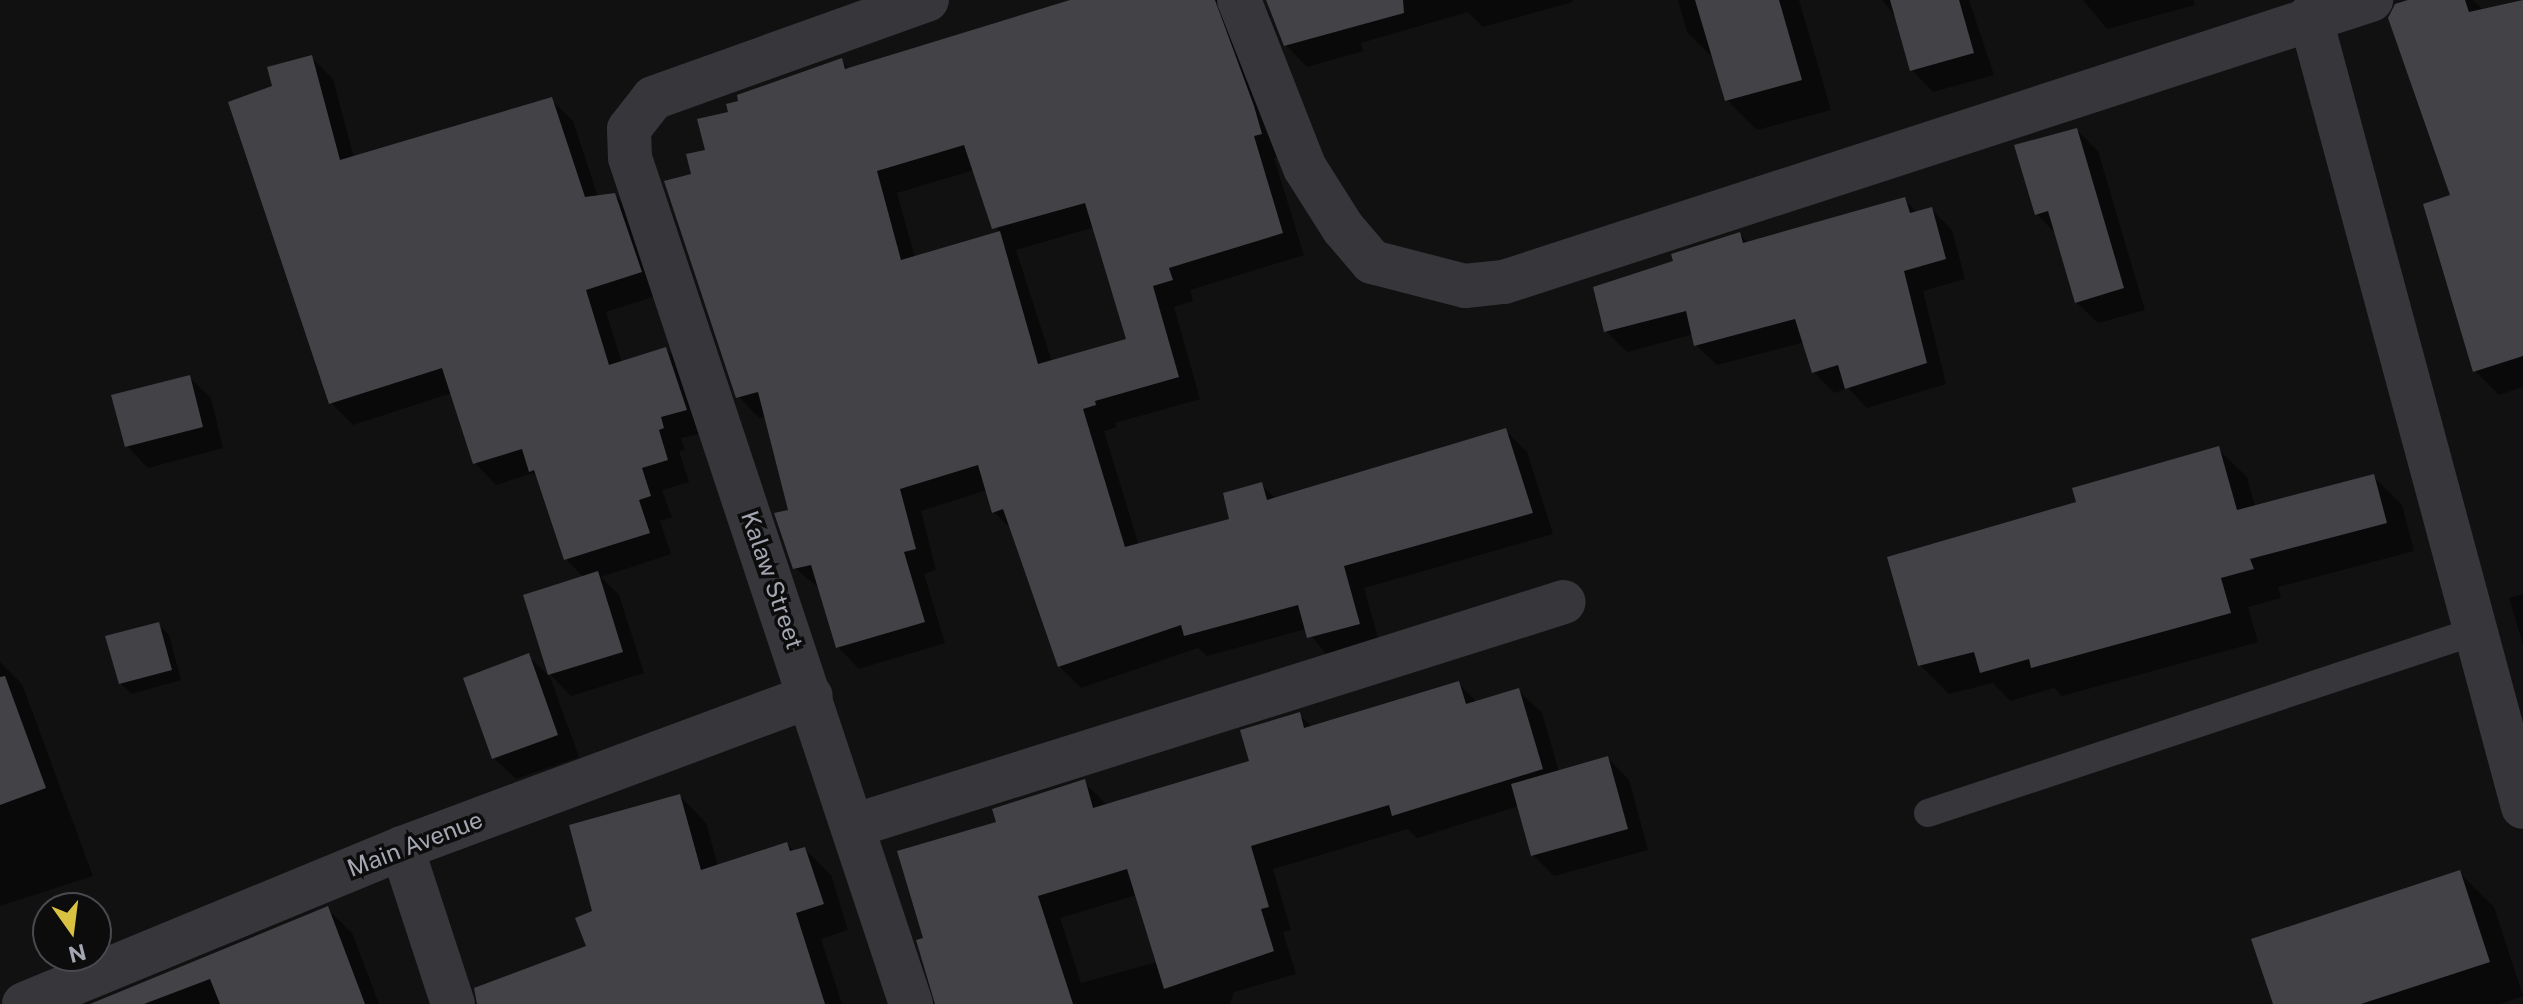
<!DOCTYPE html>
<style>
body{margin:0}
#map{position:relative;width:2523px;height:1004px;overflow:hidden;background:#111112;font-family:"Public Sans",sans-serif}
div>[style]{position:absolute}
.shadow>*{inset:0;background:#0007}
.building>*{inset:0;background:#434347}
.service>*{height:28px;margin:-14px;padding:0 14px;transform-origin:14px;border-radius:14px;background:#37373b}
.minor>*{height:44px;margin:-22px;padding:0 22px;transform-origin:22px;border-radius:22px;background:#37373b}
span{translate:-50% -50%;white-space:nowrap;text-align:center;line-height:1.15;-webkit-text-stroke:7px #0c0c0d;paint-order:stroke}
.street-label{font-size:24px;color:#a4a6b1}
.north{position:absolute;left:32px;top:892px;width:80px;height:80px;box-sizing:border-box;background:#0c0c0d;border:2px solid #494a4f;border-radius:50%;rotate:166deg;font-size:22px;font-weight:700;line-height:32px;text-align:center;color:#a4a6b1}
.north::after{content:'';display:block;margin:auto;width:28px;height:36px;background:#d9c142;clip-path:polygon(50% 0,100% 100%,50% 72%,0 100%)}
</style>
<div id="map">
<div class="shadow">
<i style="clip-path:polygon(evenodd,1074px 0,1255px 0,1282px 156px,1274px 158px,1304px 255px,1190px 290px,1193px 301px,1174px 307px,1200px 399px,1115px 423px,1117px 427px,1104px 431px,1139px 546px,1232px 520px,1261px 484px,1276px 499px,1505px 430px,1527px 452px,1553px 534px,1364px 588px,1380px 645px,1330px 659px,1306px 629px,1207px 656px,1198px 648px,1081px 688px,1059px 666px,1013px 531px,994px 512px,987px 490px,921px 511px,936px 570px,924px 574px,945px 643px,859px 669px,838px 647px,820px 589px,795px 568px,790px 511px,767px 416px,759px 418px,738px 396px,694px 176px,730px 113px,841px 61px,850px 70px,1074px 0,974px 170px,999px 233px,915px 258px,897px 193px,974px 170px,1074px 0,1095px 227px,1129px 340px,1052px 362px,1016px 250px,1095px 227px)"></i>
<i style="clip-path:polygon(1266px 0,1573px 0,1573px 2px,1483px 27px,1468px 12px,1361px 43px,1363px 51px,1307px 67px,1286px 45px)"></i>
<i style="clip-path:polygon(1678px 0,1799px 0,1831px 110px,1757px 130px,1727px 100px,1715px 60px,1687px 32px)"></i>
<i style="clip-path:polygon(1882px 0,1969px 0,1994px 75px,1933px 92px,1912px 70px,1897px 18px)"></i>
<i style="clip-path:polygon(2083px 0,2193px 0,2195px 5px,2107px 29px)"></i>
<i style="clip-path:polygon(2415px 0,2473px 0,2483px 10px,2523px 0,2523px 387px,2499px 395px,2474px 370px,2453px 197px)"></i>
<i style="clip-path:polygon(311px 57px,333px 79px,354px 158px,551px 99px,573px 121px,598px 197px,615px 196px,637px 217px,662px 294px,606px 312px,622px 363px,666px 349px,688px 371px,708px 432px,681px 438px,685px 450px,679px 451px,689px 482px,662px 490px,672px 517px,660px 521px,671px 554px,601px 577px,619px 595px,644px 673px,571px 696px,550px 674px,584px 578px,566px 559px,539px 479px,533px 473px,496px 485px,475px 463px,452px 393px,353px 425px,331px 403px,274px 87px)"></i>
<i style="clip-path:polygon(2077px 130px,2098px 151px,2145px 310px,2098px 323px,2076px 302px,2056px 234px,2037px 214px)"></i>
<i style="clip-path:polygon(1905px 200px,1918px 213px,1931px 209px,1952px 230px,1965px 279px,1923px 291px,1946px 384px,1867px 408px,1848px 388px,1834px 393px,1814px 372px,1805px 342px,1717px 365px,1696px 345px,1694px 334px,1627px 352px,1606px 331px,1675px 263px,1739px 234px,1749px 243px)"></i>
<i style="clip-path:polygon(189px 377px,211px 398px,223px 448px,148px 468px,127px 446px)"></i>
<i style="clip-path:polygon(2218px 449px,2247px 477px,2255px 507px,2373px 476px,2402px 505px,2414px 551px,2278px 587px,2281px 598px,2248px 607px,2258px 642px,2062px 696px,2054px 688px,2010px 701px,1993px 683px,1949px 694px,1920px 665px,2079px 504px)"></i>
<i style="clip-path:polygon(2523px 594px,2523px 644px,2509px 598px)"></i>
<i style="clip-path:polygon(158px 624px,169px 635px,181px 680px,131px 694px,120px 683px)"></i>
<i style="clip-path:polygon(528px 656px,550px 677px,579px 757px,516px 779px,494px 758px)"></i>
<i style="clip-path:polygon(0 662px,22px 684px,93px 876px,0 906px)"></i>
<i style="clip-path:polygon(evenodd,1458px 683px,1478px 703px,1518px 690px,1542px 713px,1559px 772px,1608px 758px,1629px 780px,1648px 850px,1554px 876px,1533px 855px,1519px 806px,1417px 838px,1408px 829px,1273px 869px,1291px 930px,1283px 932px,1296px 974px,1234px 992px,1230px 1004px,936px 1004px,925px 939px,998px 823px,1084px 782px,1107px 805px,1252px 763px,1299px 714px,1312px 727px,1458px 683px,1137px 895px,1157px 962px,1081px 983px,1060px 918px,1137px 895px)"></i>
<i style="clip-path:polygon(680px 796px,706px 823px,718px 866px,787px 844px,795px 852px,805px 849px,831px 875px,848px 930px,821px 939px,842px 1004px,477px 1004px,589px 947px,595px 912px)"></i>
<i style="clip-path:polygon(2459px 872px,2494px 907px,2523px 996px,2500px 1004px,2275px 1004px)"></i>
<i style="clip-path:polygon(327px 908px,352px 933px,379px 1004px,95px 1004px)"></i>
</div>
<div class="building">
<i style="clip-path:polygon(evenodd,1070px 0,1215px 0,1254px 106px,1262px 134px,1254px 136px,1283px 233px,1169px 268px,1173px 280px,1153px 286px,1179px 377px,1095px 401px,1096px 405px,1083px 409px,1125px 547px,1229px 519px,1223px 493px,1262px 482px,1267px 500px,1506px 428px,1533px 513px,1344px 566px,1360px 624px,1307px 638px,1298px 605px,1184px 636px,1181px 625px,1058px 667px,1003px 509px,992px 513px,978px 465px,900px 489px,916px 549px,904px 552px,925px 622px,836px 648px,811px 565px,793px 569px,774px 513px,788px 510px,758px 392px,736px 398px,664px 181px,691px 174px,686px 154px,705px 150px,697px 119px,728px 112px,726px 104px,738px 101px,737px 95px,842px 58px,845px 69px,1070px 0,964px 145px,992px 229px,1085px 203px,1126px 339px,1038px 364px,1000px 231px,901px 260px,877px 171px,964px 145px)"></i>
<i style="clip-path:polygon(1266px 0,1403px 0,1404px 13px,1284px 46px)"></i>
<i style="clip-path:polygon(1695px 0,1779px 0,1802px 80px,1725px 101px)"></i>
<i style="clip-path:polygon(1890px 0,1959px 0,1974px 53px,1910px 71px)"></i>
<i style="clip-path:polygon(2408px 0,2465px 0,2469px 12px,2523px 0,2523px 356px,2473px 372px,2423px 204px,2450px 195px,2388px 18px,2395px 4px)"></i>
<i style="clip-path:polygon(312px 55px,340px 160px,552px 97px,585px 197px,615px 193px,642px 272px,586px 290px,609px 365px,666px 347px,687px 410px,661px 417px,664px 428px,659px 430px,668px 460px,642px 468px,651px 496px,639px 500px,650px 533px,564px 560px,534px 470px,529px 472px,522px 449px,473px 464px,442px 368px,329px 404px,228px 102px,272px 86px,267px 67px)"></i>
<i style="clip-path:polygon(2077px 128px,2124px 288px,2075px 303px,2048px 211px,2035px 215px,2014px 145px)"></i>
<i style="clip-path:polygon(1905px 197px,1910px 213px,1932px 207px,1946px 259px,1904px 271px,1927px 363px,1845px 389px,1838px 365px,1812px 373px,1795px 319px,1694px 346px,1686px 311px,1604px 332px,1593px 287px,1673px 261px,1671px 254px,1740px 232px,1743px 243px)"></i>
<i style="clip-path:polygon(190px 375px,203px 427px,125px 447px,111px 395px)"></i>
<i style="clip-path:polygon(2219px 446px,2237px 510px,2374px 474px,2387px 523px,2250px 559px,2254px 569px,2221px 578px,2231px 613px,2031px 668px,2029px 659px,1980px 673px,1974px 652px,1918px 666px,1887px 557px,2076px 502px,2072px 488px)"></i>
<i style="clip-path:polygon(598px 571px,623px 652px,548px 675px,523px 595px)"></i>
<i style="clip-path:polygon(159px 622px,172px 670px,119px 684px,105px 636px)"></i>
<i style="clip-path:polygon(529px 653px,558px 735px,492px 759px,463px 678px)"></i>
<i style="clip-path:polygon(5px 676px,46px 788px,0 805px,0 677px)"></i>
<i style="clip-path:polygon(1459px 681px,1466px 704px,1519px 688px,1543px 769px,1392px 816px,1389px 805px,1251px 846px,1269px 907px,1261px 909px,1274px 951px,1164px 989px,1127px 869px,1038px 896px,1073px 1004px,935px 1004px,916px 940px,923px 938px,897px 851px,996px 822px,992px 809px,1085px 779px,1093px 808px,1249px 761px,1240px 730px,1300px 712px,1304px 728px)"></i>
<i style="clip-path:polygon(1608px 756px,1628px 829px,1531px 856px,1511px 784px)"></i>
<i style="clip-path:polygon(680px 794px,701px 870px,787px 842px,790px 851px,805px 847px,824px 904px,796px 913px,825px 1004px,477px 1004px,474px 988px,586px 946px,575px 918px,592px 911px,569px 825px)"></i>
<i style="clip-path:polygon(2460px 870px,2490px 962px,2361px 1004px,2273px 1004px,2251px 939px)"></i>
<i style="clip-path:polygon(328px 906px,365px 1004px,220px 1004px,210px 979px,144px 1004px,90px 1004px)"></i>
</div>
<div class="service">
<i style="left:1928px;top:813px;width:577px;rotate:-18.37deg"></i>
</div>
<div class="minor">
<i style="left:1239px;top:0;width:180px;rotate:68.6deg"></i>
<i style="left:1305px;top:168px;width:71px;rotate:57.7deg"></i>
<i style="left:1343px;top:228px;width:45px;rotate:49.5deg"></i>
<i style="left:1372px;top:262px;width:96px;rotate:14.5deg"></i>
<i style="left:1465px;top:286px;width:39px;rotate:-6deg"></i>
<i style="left:1504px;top:282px;width:912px;rotate:-18.02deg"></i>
<i style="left:2310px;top:16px;width:819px;rotate:74.93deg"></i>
<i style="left:853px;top:826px;width:745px;rotate:-17.49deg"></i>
<i style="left:402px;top:848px;width:164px;rotate:71.9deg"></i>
<i style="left:24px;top:1004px;width:409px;rotate:-22.4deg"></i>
<i style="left:402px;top:848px;width:436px;rotate:-20.4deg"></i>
<i style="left:911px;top:1004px;width:891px;rotate:-108.37deg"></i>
<i style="left:630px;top:158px;width:29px;rotate:-92deg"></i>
<i style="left:629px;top:129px;width:39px;rotate:-52deg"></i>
<i style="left:653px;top:98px;width:291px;rotate:-19.7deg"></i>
</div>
<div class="street-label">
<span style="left:772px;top:580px;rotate:71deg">Kalaw Street</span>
<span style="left:415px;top:844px;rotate:-21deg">Main Avenue</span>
</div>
<div class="north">N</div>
</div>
